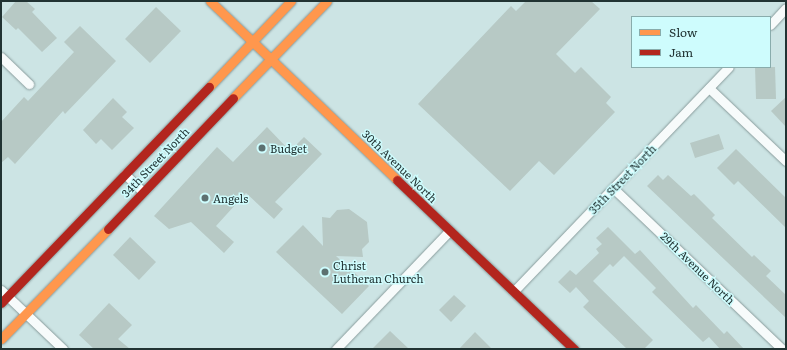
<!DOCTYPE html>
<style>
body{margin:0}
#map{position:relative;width:787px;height:350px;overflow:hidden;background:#cce4e4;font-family:Literata,serif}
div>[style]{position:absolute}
.building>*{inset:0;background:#b7c9c5}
.roads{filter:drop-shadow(0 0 1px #899c9c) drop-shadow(0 0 1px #899c9c)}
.street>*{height:9px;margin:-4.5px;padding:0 4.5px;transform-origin:4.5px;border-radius:4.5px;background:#f7fbfb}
.slow>*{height:9px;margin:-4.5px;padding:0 4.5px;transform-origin:4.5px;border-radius:4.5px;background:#ff974d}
.jam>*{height:9px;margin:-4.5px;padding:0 4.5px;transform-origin:4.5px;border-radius:4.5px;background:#b3261e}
.dots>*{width:11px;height:11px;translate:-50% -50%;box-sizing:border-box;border:2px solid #cefcfd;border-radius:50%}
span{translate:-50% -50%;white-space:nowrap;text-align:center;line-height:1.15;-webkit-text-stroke:3px #cefcfd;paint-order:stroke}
.poi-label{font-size:11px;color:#213333}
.left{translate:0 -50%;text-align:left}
.street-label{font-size:11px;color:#213333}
.frame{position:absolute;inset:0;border:2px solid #213333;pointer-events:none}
.legend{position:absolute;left:631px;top:16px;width:140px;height:52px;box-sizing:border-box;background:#cefcfd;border:1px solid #89acac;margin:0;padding:5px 7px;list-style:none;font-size:12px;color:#213333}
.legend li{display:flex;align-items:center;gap:8px;height:20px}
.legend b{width:20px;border:1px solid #89acac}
</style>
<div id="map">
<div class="building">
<i style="clip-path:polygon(16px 1px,26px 1px,35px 9px,32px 12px,57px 38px,42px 52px,18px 28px,16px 30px,2px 17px)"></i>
<i style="clip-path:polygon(526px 1px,591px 1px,600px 9px,556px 54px,575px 73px,581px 67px,611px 97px,606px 103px,615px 112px,554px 175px,539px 161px,510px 191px,418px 104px,511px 6px,516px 11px)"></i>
<i style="clip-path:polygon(156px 7px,181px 31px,150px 63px,125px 39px)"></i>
<i style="clip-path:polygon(80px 26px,116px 61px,65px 114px,63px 111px,15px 164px,8px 157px,1px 163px,1px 122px,24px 97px,28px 101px,74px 52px,64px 42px)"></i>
<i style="clip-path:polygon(755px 67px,775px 67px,776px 99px,756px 99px)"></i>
<i style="clip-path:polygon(786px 97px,786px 127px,771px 111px)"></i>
<i style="clip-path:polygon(113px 98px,127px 112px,122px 117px,134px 128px,112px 150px,101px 139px,96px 144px,83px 130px)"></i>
<i style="clip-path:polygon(267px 127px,290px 151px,304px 137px,322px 154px,275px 202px,283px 209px,274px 219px,246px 193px,216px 226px,234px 242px,224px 253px,191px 222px,169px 229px,154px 216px,217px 147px,233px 162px)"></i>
<i style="clip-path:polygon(719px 134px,724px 149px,695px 158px,690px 143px)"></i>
<i style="clip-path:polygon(736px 149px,786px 198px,786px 228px,738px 181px,734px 185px,717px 168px)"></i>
<i style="clip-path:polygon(658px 175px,663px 180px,668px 175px,691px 196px,694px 194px,715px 215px,712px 218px,752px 257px,754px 255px,771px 271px,766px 276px,786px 295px,786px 318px,647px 186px)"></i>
<i style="clip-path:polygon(349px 209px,367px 222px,369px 242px,362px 249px,363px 257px,336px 256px,369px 286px,342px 314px,276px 252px,303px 225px,323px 246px,322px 217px,330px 218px,337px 210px)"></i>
<i style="clip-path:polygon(608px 227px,635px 254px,640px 250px,693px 308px,696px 305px,724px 334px,727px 331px,744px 349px,720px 349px,709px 337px,703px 342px,652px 292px,656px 288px,624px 256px,613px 267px,610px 264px,593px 281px,653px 340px,644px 349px,627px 349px,583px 307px,589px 301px,576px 287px,570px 293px,558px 282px,570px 270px,576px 275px,599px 253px,596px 249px,602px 244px,596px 238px)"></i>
<i style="clip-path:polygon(130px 237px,156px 262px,139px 280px,113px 255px)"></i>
<i style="clip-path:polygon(454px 295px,466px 306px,451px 322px,439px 310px)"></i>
<i style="clip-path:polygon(109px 303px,132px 325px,118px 339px,130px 349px,94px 349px,79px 335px)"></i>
<i style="clip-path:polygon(390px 331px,409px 349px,372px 349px)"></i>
<i style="clip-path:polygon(475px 332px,492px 349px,459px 349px)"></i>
</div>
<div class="roads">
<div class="street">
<i style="left:770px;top:25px;width:23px;rotate:-47deg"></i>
<i style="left:1px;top:57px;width:39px;rotate:44deg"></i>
<i style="left:709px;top:88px;width:106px;rotate:43.5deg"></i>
<i style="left:125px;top:174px;width:25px;rotate:45deg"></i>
<i style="left:613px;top:188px;width:233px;rotate:43.6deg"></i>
<i style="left:1px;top:290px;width:86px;rotate:43.6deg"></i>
<i style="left:514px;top:291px;width:310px;rotate:-46.2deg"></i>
<i style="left:336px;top:349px;width:163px;rotate:-46.2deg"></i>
</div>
<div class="slow">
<i style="left:210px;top:1px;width:259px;rotate:43.7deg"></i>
<i style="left:209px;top:87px;width:119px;rotate:-46.4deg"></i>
<i style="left:233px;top:98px;width:135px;rotate:-45.9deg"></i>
<i style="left:1px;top:339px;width:153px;rotate:-45.8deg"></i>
</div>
<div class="jam">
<i style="left:397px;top:180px;width:245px;rotate:43.7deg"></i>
<i style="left:108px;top:229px;width:181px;rotate:-46.3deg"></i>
<i style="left:1px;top:303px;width:300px;rotate:-46.1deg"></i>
</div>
</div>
<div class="dots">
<i style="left:262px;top:148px;background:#5d7171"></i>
<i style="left:205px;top:198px;background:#5d7171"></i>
<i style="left:325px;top:272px;background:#5d7171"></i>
</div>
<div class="poi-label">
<span class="left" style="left:270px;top:148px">Budget</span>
<span class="left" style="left:213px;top:198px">Angels</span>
<span class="left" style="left:333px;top:272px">Christ<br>Lutheran Church</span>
</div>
<div class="street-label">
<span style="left:155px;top:162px;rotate:-46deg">34th Street North</span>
<span style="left:400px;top:166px;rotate:44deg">30th Avenue North</span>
<span style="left:622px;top:179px;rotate:-46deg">35th Street North</span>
<span style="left:698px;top:268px;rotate:44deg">29th Avenue North</span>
</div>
<div class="frame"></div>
<ul class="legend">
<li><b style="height:5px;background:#ff974d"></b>Slow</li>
<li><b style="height:5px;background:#b3261e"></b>Jam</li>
</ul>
</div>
